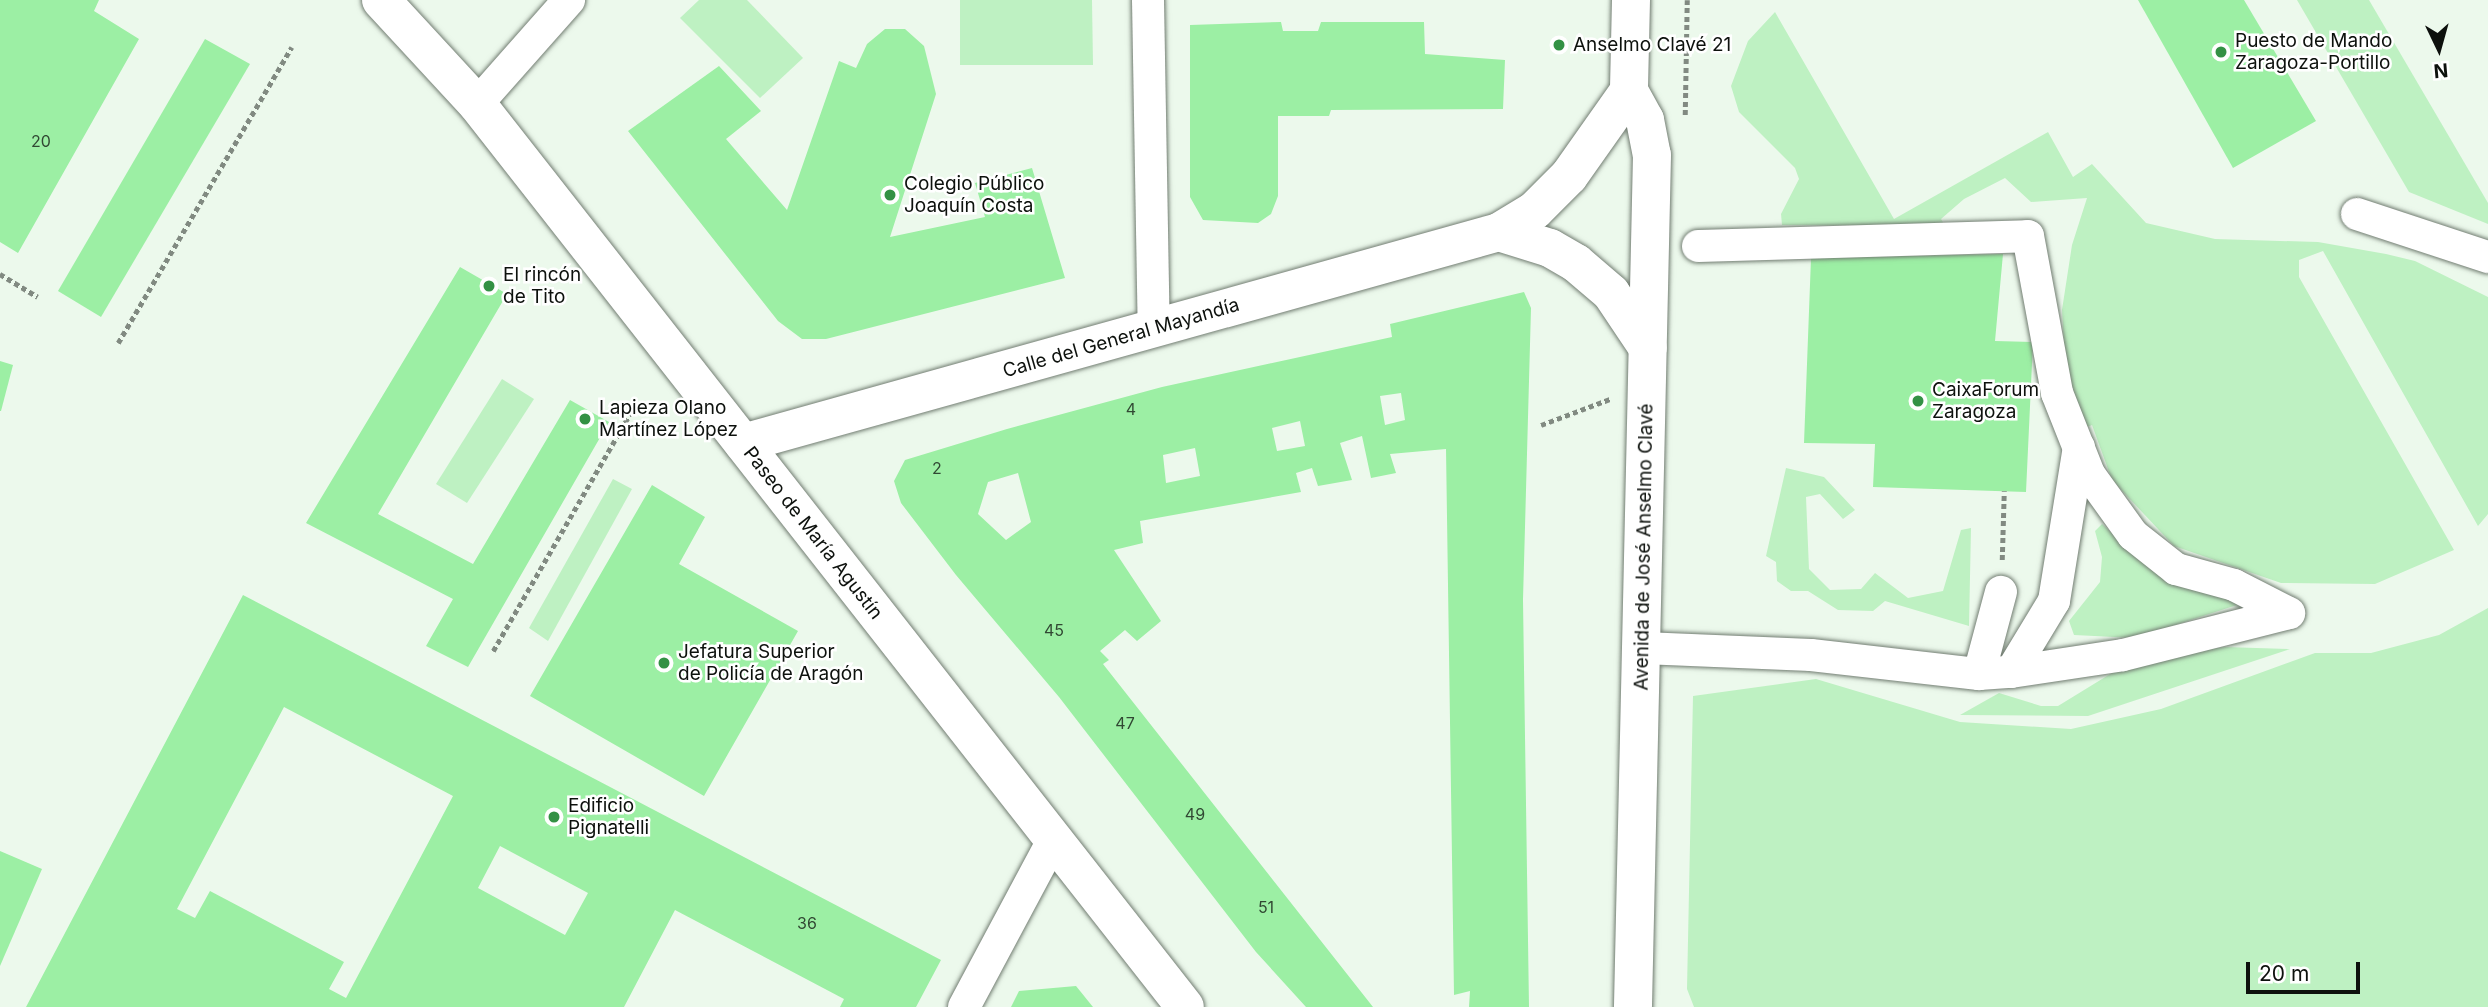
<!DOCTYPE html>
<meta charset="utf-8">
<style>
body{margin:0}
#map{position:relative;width:2488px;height:1007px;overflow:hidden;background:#ecf9ec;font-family:Inter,sans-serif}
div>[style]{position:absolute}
.green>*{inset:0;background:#bef1c2}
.building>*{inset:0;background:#9cefa4}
.path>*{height:4.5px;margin-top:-2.25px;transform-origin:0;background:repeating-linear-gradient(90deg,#818a81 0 5px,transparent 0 8.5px)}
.roads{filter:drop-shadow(0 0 2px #727d72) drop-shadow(0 0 2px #727d72)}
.street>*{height:32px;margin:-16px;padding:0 16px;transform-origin:16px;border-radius:16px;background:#fff}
.primary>*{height:38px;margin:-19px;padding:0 19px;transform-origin:19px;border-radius:19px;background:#fff}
.dots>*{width:19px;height:19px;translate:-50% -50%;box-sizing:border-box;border:4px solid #fff;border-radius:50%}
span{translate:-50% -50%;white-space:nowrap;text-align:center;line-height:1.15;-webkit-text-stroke:5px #fff;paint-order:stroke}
.number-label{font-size:16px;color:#314833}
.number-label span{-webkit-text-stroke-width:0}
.poi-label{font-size:19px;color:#0d110d}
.left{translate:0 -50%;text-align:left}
.street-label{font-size:19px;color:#0d110d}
.north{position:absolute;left:2404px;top:14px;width:70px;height:70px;-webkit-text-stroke:5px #fff;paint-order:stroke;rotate:175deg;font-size:19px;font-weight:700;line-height:28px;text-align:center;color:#0d110d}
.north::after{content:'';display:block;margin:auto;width:24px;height:32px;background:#0d110d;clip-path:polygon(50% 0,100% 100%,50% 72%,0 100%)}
.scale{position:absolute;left:2246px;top:962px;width:114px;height:32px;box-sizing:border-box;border:4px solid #0d110d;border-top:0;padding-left:9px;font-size:21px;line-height:24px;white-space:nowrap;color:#0d110d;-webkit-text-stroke:5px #fff;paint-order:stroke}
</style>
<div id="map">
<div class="green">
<i style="clip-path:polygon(699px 0,747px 0,803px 58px,760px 98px,680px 18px)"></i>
<i style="clip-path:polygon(960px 0,1092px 0,1093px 65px,960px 65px)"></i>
<i style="clip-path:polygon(2297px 0,2369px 0,2488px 203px,2488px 224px,2409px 192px)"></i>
<i style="clip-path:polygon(1775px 12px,1894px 219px,2048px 132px,2073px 177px,2092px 164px,2146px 223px,2215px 239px,2318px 242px,2386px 254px,2415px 261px,2488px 297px,2488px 514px,2478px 526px,2323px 251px,2299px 260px,2299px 277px,2454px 550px,2375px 584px,2281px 583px,2174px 546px,2112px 480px,2092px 425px,2085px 428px,2065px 362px,2062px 310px,2072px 245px,2087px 198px,2031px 202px,2005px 178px,1964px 199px,1941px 219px,1945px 226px,1782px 225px,1781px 214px,1799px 179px,1795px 168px,1739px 112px,1731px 86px,1748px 41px)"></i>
<i style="clip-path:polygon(502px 379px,534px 399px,467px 503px,436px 484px)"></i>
<i style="clip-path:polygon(1786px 468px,1824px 477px,1855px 510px,1843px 519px,1820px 494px,1806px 497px,1809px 569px,1830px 590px,1861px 589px,1875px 573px,1908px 598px,1943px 591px,1961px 530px,1971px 528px,1969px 626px,1885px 601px,1873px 611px,1838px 610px,1808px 591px,1791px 591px,1777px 581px,1776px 562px,1766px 556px)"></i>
<i style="clip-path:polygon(613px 479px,632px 489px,548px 641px,529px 628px)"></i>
<i style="clip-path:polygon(2102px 524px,2156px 573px,2238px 602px,2237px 605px,2135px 638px,2074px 635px,2069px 621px,2100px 582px,2102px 557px,2095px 531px)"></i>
<i style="clip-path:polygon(2488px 608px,2488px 1007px,1694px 1007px,1687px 989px,1693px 696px,1816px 679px,1960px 722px,2071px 729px,2161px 709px,2315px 653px,2371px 653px,2439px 635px)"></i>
<i style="clip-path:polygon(2225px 647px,2290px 649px,2088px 716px,1960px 715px,1999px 693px,2041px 706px,2058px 706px,2133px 660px)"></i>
</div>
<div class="building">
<i style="clip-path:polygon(0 0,99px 0,94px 11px,139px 39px,18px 253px,0 242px)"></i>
<i style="clip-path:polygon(2138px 0,2244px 0,2316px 121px,2233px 168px)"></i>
<i style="clip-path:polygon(1281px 22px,1283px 31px,1318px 31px,1321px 22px,1424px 22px,1425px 54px,1505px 60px,1503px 109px,1331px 110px,1329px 116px,1278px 116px,1278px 196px,1271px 214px,1258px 223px,1203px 220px,1190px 197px,1190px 25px)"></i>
<i style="clip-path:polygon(885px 29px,905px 29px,924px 46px,936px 94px,890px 237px,985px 217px,975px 183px,1032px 168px,1065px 278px,826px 339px,802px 339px,778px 321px,628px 131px,719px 66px,761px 111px,726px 139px,787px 210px,839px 61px,856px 68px,867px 44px)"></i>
<i style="clip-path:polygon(205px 39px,250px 64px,101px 317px,58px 291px)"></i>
<i style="clip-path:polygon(2003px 254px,1995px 341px,2033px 342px,2026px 492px,1873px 487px,1875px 444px,1804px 443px,1811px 258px)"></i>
<i style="clip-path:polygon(460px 267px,507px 294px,378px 514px,473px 564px,570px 400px,609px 422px,468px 667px,426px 646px,453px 599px,306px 523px)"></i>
<i style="clip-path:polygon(evenodd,1524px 292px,1531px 308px,1523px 600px,1529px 1007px,1469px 1007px,1470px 991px,1454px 995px,1446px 449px,1390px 454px,1396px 473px,1371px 478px,1362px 436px,1340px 443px,1352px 480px,1318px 486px,1312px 468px,1296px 473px,1301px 492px,1140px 521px,1143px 543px,1114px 550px,1161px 621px,1137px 641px,1125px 630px,1100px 651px,1109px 660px,1103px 664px,1373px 1007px,1306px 1007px,1256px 952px,1059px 697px,956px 575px,901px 503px,894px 481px,905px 460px,1007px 429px,1162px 387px,1392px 337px,1390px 324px,1524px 292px,1401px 393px,1405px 420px,1385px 425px,1380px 396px,1401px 393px,1524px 292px,1300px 421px,1305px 446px,1277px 451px,1272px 428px,1300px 421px,1524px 292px,1195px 448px,1200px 476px,1166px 483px,1163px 455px,1195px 448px,1524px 292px,1018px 473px,1031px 522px,1006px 540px,978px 514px,988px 482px,1018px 473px)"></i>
<i style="clip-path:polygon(0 361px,13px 365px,1px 411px,0 411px)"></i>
<i style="clip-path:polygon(652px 485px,705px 517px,679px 564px,798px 631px,704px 796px,530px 696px)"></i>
<i style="clip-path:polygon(evenodd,243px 595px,941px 960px,916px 1007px,840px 1007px,844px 999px,675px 910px,624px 1007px,26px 1007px,243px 595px,284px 707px,453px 796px,346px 998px,329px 989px,344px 962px,210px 891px,195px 918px,177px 909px,284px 707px,243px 595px,500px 846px,588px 893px,565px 935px,478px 888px,500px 846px)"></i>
<i style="clip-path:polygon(0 851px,42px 869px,0 966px)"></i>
<i style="clip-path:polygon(1076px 986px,1093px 1007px,1011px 1007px,1019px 991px)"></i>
</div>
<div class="path">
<i style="left:1685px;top:115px;width:115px;rotate:-89deg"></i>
<i style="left:0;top:274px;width:44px;rotate:31.2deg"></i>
<i style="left:118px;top:343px;width:343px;rotate:-59.6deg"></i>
<i style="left:1541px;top:425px;width:74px;rotate:-20.6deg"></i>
<i style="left:2002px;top:560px;width:69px;rotate:-88.3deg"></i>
<i style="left:493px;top:651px;width:284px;rotate:-60deg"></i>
</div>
<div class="roads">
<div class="street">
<i style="left:1148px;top:0;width:329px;rotate:89deg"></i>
<i style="left:477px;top:104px;width:139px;rotate:-48.5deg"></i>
<i style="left:2357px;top:214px;width:138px;rotate:18.2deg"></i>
<i style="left:1698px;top:246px;width:330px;rotate:-1.7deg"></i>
<i style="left:2028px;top:236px;width:160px;rotate:79.5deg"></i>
<i style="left:2057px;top:393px;width:87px;rotate:68.4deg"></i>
<i style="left:2089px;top:474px;width:75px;rotate:54.2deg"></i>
<i style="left:2133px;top:535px;width:55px;rotate:38.3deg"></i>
<i style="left:2176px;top:569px;width:60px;rotate:15.4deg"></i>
<i style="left:2234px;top:585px;width:62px;rotate:27deg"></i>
<i style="left:1643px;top:648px;width:168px;rotate:2.4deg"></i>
<i style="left:1811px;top:655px;width:169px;rotate:6.5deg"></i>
<i style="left:1979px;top:674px;width:32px;rotate:-4deg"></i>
<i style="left:2011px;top:672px;width:113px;rotate:-8.6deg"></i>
<i style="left:2123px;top:655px;width:171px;rotate:-14.2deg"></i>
<i style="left:2011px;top:672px;width:83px;rotate:-58.8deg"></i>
<i style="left:2054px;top:601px;width:156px;rotate:-80.8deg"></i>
<i style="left:1979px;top:674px;width:85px;rotate:-75deg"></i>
<i style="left:964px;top:1007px;width:189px;rotate:-61.9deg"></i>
</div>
<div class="primary">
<i style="left:381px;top:0;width:142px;rotate:47.3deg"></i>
<i style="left:477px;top:104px;width:1147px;rotate:51.9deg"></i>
<i style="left:1631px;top:0;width:91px;rotate:91.3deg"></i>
<i style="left:1629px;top:91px;width:33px;rotate:61deg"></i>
<i style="left:1645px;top:120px;width:36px;rotate:79deg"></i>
<i style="left:1652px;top:155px;width:852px;rotate:91.28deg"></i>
<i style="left:1499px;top:232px;width:53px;rotate:17.4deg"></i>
<i style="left:1550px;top:248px;width:30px;rotate:30deg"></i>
<i style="left:1576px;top:263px;width:46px;rotate:40.6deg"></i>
<i style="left:1611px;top:293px;width:66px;rotate:56.1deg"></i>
<i style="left:743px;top:443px;width:785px;rotate:-15.59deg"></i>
<i style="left:1499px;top:232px;width:42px;rotate:-31.4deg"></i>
<i style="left:1535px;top:210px;width:48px;rotate:-45deg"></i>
<i style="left:1569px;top:176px;width:104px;rotate:-54.8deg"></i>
</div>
</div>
<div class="dots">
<i style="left:1559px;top:45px;background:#339144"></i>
<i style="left:2221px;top:52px;background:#339144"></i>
<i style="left:890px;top:195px;background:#339144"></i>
<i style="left:489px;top:286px;background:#339144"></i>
<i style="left:1918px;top:401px;background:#339144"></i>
<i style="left:585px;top:419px;background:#339144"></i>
<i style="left:664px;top:663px;background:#339144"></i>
<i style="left:554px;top:817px;background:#339144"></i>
</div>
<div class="number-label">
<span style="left:41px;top:141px">20</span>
<span style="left:1131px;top:409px">4</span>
<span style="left:937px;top:468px">2</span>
<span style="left:1054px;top:630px">45</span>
<span style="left:1125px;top:723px">47</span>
<span style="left:1195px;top:814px">49</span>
<span style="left:1266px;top:907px">51</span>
<span style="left:807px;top:923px">36</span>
</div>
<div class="poi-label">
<span class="left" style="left:2235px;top:52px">Puesto de Mando<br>Zaragoza-Portillo</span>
<span class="left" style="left:1573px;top:45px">Anselmo Clavé 21</span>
<span class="left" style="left:904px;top:195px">Colegio Público<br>Joaquín Costa</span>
<span class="left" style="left:503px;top:286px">El rincón<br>de Tito</span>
<span class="left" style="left:1932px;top:401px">CaixaForum<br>Zaragoza</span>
<span class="left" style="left:599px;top:419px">Lapieza Olano<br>Martínez López</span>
<span class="left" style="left:678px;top:663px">Jefatura Superior<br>de Policía de Aragón</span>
<span class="left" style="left:568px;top:817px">Edificio<br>Pignatelli</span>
</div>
<div class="street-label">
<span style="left:1121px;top:338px;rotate:-16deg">Calle del General Mayandía</span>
<span style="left:813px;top:533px;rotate:52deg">Paseo de María Agustín</span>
<span style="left:1644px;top:547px;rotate:-89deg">Avenida de José Anselmo Clavé</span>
</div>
<div class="north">N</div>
<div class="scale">20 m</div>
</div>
